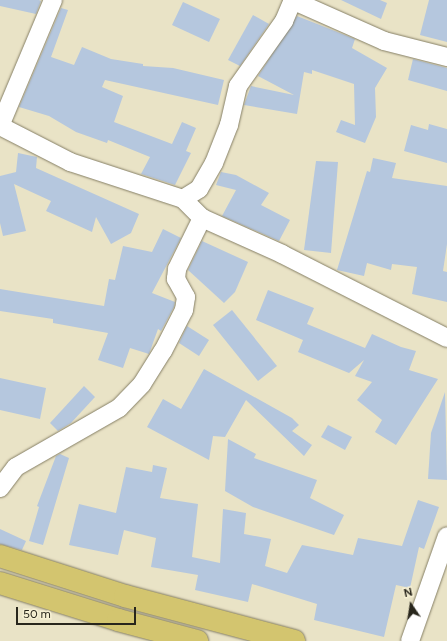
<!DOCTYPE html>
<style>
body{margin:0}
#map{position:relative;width:447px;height:641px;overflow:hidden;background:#e9e3c6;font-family:Figtree,sans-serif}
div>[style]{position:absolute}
.building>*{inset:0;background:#b5c7de}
.roads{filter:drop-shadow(0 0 1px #857f65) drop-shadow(0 0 1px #857f65)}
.minor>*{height:18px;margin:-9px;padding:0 9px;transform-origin:9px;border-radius:9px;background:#fff}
.major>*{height:22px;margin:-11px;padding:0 11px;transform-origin:11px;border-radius:11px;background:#d3c56f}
span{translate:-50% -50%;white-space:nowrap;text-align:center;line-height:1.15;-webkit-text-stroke:3.5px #f6f0d3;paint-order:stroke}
.north{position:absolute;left:391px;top:585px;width:40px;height:40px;-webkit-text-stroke:3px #f6f0d3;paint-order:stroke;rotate:347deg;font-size:11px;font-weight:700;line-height:16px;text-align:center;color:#28261c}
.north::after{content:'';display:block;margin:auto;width:14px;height:18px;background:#28261c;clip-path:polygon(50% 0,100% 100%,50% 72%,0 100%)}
.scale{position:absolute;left:16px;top:607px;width:120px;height:18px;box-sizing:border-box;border:2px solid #28261c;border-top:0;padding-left:5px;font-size:12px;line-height:14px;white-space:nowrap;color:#28261c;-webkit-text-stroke:3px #f6f0d3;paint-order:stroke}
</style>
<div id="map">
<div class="building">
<i style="clip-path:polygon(0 0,39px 0,41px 1px,36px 14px,0 6px)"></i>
<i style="clip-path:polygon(341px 0,380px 0,387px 3px,381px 19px)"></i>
<i style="clip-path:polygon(429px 0,447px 0,447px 42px,420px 35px)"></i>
<i style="clip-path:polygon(183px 2px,220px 19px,209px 42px,172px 25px)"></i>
<i style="clip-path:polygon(61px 8px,68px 10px,51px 57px,74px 65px,82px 47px,111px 59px,143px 64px,143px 66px,173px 68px,224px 80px,218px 105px,105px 80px,102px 87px,123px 96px,114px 122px,172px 144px,182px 122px,196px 128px,186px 151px,191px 153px,175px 185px,141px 174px,150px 157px,108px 140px,107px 143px,76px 132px,49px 116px,19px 107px)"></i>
<i style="clip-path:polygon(253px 15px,269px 24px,240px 66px,228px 60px)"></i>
<i style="clip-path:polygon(297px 16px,355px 39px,352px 48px,387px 68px,375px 88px,376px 117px,365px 143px,336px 132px,341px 120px,355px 125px,354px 84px,312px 70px,312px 74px,304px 72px,297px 114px,244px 105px,251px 86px,294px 95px,258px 76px)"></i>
<i style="clip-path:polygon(413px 59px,447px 68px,447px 91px,408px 80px)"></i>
<i style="clip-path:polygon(429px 124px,447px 129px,447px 163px,404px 151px,411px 125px,428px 130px)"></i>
<i style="clip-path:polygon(18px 153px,37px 157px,36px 168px,139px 214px,131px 233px,111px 244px,96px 217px,92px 232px,46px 211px,51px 201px,14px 184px,26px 231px,3px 236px,0 223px,0 176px,16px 172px)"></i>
<i style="clip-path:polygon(373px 158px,396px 163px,392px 178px,447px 186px,447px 244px,443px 271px,447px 272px,447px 302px,412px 294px,417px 267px,392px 264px,391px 270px,367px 263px,364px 276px,337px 270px,367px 171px,370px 172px)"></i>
<i style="clip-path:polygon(316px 161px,338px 162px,331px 253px,304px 250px)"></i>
<i style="clip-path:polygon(221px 172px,236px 175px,269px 193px,261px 205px,290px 220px,279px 241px,222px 216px,236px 190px,216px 185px)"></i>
<i style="clip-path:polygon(163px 229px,181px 238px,152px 293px,175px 302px,174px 307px,161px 331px,158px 329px,149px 354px,130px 348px,123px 368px,98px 360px,108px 333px,53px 323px,53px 319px,0 311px,0 289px,104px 306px,109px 279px,115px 280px,123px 246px,152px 252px)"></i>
<i style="clip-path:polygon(202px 241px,248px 262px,235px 292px,224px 303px,188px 270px)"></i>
<i style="clip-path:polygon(268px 290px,314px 308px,307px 324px,365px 348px,372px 334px,401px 347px,416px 351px,409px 370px,438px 379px,396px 445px,375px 432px,382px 420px,357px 400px,372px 382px,355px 376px,364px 360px,349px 373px,298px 352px,303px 340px,256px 320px)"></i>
<i style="clip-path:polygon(232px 310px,277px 366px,258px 381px,213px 325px)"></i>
<i style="clip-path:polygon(187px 326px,209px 340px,199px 356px,179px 343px)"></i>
<i style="clip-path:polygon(204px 369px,292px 418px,299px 425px,292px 431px,312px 445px,304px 456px,246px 400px,225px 437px,213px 436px,209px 460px,147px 427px,163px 399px,181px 409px)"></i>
<i style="clip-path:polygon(0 378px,46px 388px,40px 419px,0 410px)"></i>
<i style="clip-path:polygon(84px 386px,95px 397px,71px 423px,58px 431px,50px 423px)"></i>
<i style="clip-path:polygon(445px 392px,447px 480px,428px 479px,431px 433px)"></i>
<i style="clip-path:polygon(328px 425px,352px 437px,345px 450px,321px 437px)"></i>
<i style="clip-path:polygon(228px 439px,256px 454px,254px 458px,317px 480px,310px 498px,344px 515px,334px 535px,253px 507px,225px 491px)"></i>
<i style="clip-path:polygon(60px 454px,69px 458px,43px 545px,29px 541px,39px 507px,37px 506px,56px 456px)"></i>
<i style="clip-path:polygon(153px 465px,167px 468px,160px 498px,198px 504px,192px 557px,220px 563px,223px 509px,246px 513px,244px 534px,271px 539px,265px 566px,287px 573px,302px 545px,353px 555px,358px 538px,402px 546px,418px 500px,439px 507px,424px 549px,419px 547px,410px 588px,396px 585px,384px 637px,314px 620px,317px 604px,252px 584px,248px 602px,195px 590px,198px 575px,151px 567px,156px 538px,124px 530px,118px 555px,69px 545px,79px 504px,116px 513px,126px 467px,152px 472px)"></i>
<i style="clip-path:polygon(0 529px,26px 541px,22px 550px,0 544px)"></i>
</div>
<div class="roads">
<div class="minor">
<i style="left:292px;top:0;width:101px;rotate:24deg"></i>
<i style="left:384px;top:41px;width:65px;rotate:14.3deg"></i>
<i style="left:0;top:126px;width:79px;rotate:27.2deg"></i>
<i style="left:70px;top:162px;width:119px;rotate:18.1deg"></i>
<i style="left:183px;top:199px;width:27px;rotate:45deg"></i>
<i style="left:202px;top:218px;width:88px;rotate:24.2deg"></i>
<i style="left:282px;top:254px;width:185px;rotate:27deg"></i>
<i style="left:0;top:126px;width:137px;rotate:-67.2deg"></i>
<i style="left:183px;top:199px;width:19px;rotate:-32deg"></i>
<i style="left:199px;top:189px;width:30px;rotate:-60deg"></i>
<i style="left:214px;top:163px;width:41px;rotate:-68.5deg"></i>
<i style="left:229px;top:125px;width:40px;rotate:-77deg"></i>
<i style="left:238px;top:86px;width:80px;rotate:-54.7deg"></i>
<i style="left:284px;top:21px;width:23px;rotate:-67deg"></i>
<i style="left:0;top:488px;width:26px;rotate:-53deg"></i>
<i style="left:16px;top:467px;width:119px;rotate:-29.8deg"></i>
<i style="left:119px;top:408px;width:33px;rotate:-46deg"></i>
<i style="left:142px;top:384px;width:39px;rotate:-58deg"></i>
<i style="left:163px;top:351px;width:46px;rotate:-62.9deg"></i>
<i style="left:184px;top:310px;width:13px;rotate:-81deg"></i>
<i style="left:186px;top:297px;width:21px;rotate:-119deg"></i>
<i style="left:176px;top:279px;width:10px;rotate:-84deg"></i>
<i style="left:177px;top:269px;width:57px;rotate:-63.9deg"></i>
<i style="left:410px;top:641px;width:111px;rotate:-70.6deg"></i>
</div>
<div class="major">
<i style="left:0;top:556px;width:131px;rotate:17.7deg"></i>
<i style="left:125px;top:596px;width:175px;rotate:14.9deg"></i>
<i style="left:0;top:583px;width:124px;rotate:17.4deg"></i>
<i style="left:118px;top:620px;width:82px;rotate:14.9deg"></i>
</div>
</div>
<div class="north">N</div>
<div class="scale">50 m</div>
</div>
